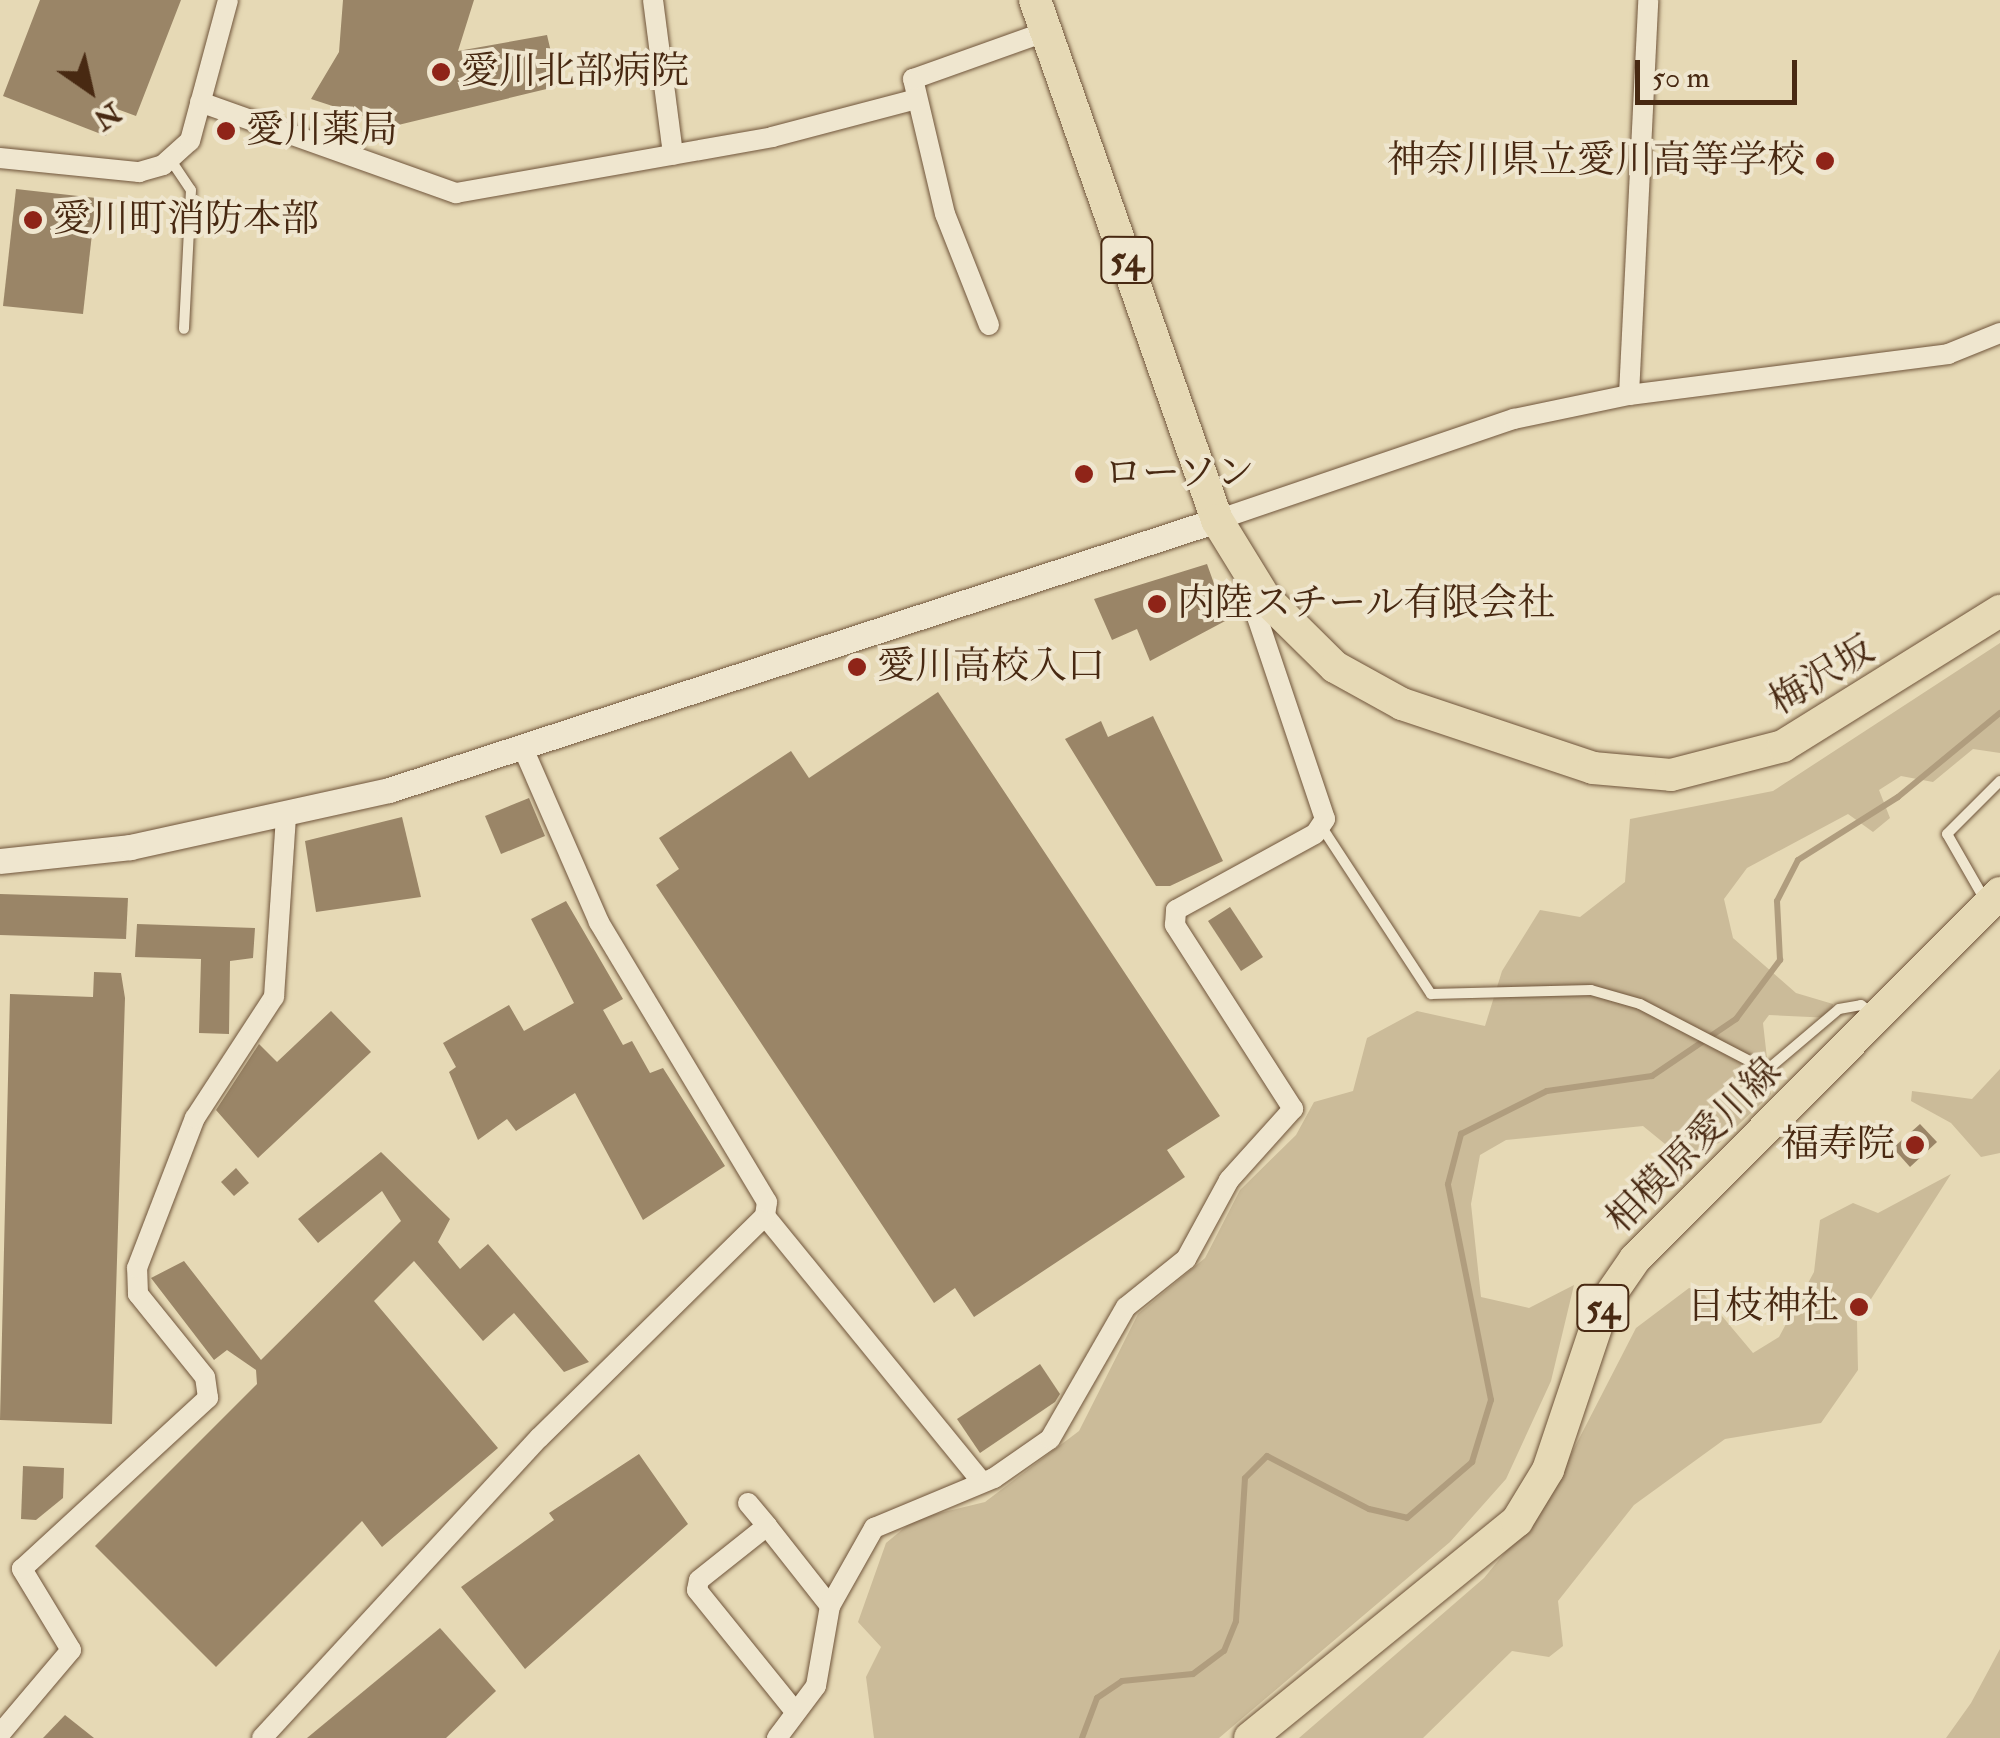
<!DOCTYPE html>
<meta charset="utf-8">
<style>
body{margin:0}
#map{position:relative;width:2000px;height:1738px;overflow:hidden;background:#e6d9b5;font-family:"IM FELL Double Pica","Noto Serif JP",serif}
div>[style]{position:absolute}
.green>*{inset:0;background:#cbbb99}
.stream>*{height:6px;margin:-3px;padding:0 3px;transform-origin:3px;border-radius:3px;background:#b09d7e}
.building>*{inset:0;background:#9a8567}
.roads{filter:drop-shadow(0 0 2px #70553b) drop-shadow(0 0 2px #70553b)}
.service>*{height:10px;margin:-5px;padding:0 5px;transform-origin:5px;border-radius:5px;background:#efe6cf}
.minor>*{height:20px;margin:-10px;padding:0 10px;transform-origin:10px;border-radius:10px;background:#efe6cf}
.tertiary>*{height:25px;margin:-12.5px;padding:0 12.5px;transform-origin:12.5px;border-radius:12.5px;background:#efe6cf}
.primary>*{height:32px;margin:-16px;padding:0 16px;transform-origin:16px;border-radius:16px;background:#e6d9b5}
.dots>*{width:28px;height:28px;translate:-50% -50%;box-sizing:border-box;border:5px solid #efe6cf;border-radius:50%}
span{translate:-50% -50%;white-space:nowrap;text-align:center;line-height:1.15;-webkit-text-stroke:8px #efe6cf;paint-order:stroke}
.shield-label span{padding:2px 8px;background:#efe6cf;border:2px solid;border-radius:8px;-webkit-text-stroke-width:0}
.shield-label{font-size:35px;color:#482912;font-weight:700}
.poi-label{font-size:38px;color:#482912}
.left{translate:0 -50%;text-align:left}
.right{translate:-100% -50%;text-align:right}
.street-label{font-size:38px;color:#482912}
.north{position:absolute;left:40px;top:40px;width:100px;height:100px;-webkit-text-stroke:8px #efe6cf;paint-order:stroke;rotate:146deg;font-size:28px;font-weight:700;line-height:40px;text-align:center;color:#482912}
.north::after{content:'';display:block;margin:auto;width:35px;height:45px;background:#482912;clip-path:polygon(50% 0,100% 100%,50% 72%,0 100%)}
.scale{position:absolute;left:1635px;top:60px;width:162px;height:45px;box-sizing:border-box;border:5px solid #482912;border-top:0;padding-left:12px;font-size:30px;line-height:35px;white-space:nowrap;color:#482912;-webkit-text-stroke:8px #efe6cf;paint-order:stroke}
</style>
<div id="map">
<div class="green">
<i style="clip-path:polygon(2000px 643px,2000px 753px,1973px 749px,1933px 782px,1901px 776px,1879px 790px,1890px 818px,1873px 832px,1848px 814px,1747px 868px,1724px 899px,1733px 938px,1796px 993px,1833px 1004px,1831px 1018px,1769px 1015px,1763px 1023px,1771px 1094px,1719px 1143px,1681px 1157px,1643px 1126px,1506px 1140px,1480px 1155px,1471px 1204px,1481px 1297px,1529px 1308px,1574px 1285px,1551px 1381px,1506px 1479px,1450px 1542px,1219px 1738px,874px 1738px,866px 1677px,881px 1647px,858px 1622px,886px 1543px,915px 1519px,985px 1502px,1079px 1431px,1138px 1314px,1205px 1258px,1240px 1190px,1296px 1135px,1314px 1102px,1353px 1091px,1367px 1038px,1417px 1011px,1485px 1026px,1502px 971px,1540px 910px,1580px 917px,1625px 882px,1630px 819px,1773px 791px)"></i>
<i style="clip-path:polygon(2000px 1069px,2000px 1153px,1981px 1157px,1951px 1123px,1911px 1101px,1912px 1091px,1972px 1099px)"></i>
<i style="clip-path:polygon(1951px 1174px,1857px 1321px,1858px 1370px,1821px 1423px,1725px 1439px,1634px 1505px,1558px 1601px,1563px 1646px,1549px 1657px,1512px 1651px,1423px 1738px,1299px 1738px,1484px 1578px,1547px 1501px,1636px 1328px,1689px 1288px,1701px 1291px,1753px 1353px,1779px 1337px,1814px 1272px,1820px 1220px,1853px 1203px,1878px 1213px)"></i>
<i style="clip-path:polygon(2000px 1649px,2000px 1738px,1946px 1738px,1971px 1703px)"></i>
</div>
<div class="stream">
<i style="left:1082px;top:1738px;width:43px;rotate:-69.4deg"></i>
<i style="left:1097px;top:1698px;width:30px;rotate:-34deg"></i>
<i style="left:1122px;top:1681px;width:71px;rotate:-5.6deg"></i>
<i style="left:1193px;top:1674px;width:39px;rotate:-37deg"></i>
<i style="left:1224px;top:1651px;width:32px;rotate:-68deg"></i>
<i style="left:1236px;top:1621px;width:143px;rotate:-86.4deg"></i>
<i style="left:1245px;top:1478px;width:31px;rotate:-45deg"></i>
<i style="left:1267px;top:1456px;width:115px;rotate:27.5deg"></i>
<i style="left:1369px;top:1509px;width:39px;rotate:13deg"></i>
<i style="left:1407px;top:1518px;width:86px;rotate:-40.7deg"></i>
<i style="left:1472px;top:1462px;width:65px;rotate:-73deg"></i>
<i style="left:1491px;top:1400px;width:220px;rotate:-101.3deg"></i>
<i style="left:1448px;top:1184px;width:52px;rotate:-75.4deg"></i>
<i style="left:1461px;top:1134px;width:96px;rotate:-26.6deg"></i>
<i style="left:1547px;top:1091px;width:106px;rotate:-8.1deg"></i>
<i style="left:1652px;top:1076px;width:102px;rotate:-34.2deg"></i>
<i style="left:1736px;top:1019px;width:74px;rotate:-53.3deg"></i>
<i style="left:1780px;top:960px;width:59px;rotate:-92.9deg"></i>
<i style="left:1777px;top:901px;width:46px;rotate:-62.9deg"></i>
<i style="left:1798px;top:860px;width:118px;rotate:-32.2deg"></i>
<i style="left:1898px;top:797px;width:132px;rotate:-39.5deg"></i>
</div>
<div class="building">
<i style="clip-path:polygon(40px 0,181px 0,136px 116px,117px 109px,106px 136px,3px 96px)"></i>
<i style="clip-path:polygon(343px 0,474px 0,458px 51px,547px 35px,559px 86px,394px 126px,311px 99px,339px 52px)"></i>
<i style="clip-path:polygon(16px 189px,96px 198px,83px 314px,3px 306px)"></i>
<i style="clip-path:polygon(1207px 564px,1227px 620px,1150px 661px,1137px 629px,1112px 640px,1094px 599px)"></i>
<i style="clip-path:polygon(938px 692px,1220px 1116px,1167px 1150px,1185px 1177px,974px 1317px,955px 1288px,934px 1303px,656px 885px,679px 869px,659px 838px,791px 751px,809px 778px)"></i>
<i style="clip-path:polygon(1153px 716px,1223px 861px,1170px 886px,1156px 886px,1065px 739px,1101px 721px,1108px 737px)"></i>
<i style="clip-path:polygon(529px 798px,545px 836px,501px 854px,485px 816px)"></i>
<i style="clip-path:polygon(402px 817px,421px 897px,316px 912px,305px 841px)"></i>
<i style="clip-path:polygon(0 894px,128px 898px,126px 939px,0 935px)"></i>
<i style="clip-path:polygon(566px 901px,623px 999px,603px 1010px,623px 1045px,632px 1041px,650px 1073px,663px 1068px,725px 1166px,643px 1220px,575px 1093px,516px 1131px,507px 1119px,478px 1140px,449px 1072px,456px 1067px,443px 1043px,509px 1005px,524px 1031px,574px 1003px,531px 919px)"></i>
<i style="clip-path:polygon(1230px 907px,1263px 957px,1241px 971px,1208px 921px)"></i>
<i style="clip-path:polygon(137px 924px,255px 928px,253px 958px,230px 961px,229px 1034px,199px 1033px,201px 959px,135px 957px)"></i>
<i style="clip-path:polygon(94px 972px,121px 973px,125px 998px,112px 1424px,0 1420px,10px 994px,93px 997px)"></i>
<i style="clip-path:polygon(331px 1011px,371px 1052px,258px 1158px,216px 1110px,259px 1044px,277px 1062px)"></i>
<i style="clip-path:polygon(1920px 1124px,1937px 1142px,1910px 1167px,1893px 1148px)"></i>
<i style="clip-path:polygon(381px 1152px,450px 1219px,438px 1242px,460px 1269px,488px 1244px,589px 1362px,564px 1372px,514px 1313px,483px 1341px,414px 1261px,374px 1301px,498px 1448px,382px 1547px,362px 1521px,216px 1667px,95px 1546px,257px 1384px,256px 1370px,227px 1350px,214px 1360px,151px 1278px,184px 1261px,261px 1360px,401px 1221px,382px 1191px,318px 1243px,298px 1219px)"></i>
<i style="clip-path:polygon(236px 1168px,249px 1183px,234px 1196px,221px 1182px)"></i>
<i style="clip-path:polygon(1040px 1364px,1060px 1394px,1055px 1402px,980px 1453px,957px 1419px)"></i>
<i style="clip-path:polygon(639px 1454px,688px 1524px,525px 1669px,461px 1587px,554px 1520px,549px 1513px)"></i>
<i style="clip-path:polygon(23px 1466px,64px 1468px,63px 1498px,36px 1520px,21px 1519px)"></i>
<i style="clip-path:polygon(440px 1628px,496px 1691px,446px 1738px,307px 1738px)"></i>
<i style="clip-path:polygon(65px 1715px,94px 1738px,43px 1738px)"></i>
</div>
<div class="roads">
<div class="service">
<i style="left:170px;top:159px;width:37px;rotate:56deg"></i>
<i style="left:191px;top:190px;width:139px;rotate:92.9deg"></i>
<i style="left:1321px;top:826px;width:201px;rotate:56.8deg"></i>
<i style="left:1431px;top:994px;width:160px;rotate:-1.4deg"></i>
<i style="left:1591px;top:990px;width:51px;rotate:15.9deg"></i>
<i style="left:1640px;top:1004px;width:143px;rotate:27.5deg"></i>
<i style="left:1767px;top:1070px;width:94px;rotate:-40.3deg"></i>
<i style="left:1839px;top:1009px;width:22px;rotate:-10deg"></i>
<i style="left:1861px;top:1005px;width:14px;rotate:39deg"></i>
<i style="left:1985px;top:900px;width:76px;rotate:-119.9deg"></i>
<i style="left:1947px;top:834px;width:75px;rotate:-45deg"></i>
</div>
<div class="minor">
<i style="left:653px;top:0;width:156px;rotate:82.6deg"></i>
<i style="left:200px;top:102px;width:272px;rotate:19.6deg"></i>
<i style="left:456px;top:193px;width:321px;rotate:-10deg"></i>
<i style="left:772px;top:137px;width:150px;rotate:-14.7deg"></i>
<i style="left:0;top:158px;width:140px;rotate:5.8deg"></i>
<i style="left:139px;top:172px;width:25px;rotate:-16deg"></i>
<i style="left:163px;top:165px;width:36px;rotate:-42deg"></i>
<i style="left:190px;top:141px;width:146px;rotate:-74.9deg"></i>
<i style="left:989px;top:325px;width:119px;rotate:-111.6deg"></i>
<i style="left:945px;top:214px;width:139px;rotate:-103.3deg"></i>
<i style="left:913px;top:79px;width:140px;rotate:-19.6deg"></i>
<i style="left:1629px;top:395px;width:395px;rotate:-87.2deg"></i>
<i style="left:1217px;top:520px;width:314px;rotate:-18.8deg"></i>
<i style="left:1514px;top:419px;width:117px;rotate:-11.8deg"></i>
<i style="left:1629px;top:395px;width:322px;rotate:-7.3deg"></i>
<i style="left:1948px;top:354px;width:56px;rotate:-22deg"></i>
<i style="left:765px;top:1216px;width:340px;rotate:50.8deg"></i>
<i style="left:748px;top:1503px;width:30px;rotate:50deg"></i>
<i style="left:793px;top:1709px;width:153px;rotate:-128.9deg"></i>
<i style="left:697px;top:1590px;width:10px;rotate:-79deg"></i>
<i style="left:699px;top:1580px;width:87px;rotate:-38.5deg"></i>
<i style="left:767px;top:1526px;width:102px;rotate:51.8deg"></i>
<i style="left:0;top:1734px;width:110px;rotate:-49.8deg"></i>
<i style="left:71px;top:1650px;width:95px;rotate:-121.2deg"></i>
<i style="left:22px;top:1569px;width:253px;rotate:-42.6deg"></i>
<i style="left:208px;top:1398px;width:21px;rotate:-98deg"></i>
<i style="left:205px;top:1377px;width:107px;rotate:-128.9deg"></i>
<i style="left:138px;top:1294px;width:26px;rotate:-92deg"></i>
<i style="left:137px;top:1268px;width:161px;rotate:-68.9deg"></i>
<i style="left:195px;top:1118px;width:145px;rotate:-56.9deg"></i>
<i style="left:274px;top:997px;width:182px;rotate:-86.2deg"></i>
<i style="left:262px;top:1738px;width:408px;rotate:-47.3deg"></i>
<i style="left:539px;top:1438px;width:317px;rotate:-44.5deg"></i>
<i style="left:765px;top:1216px;width:14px;rotate:-82deg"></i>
<i style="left:767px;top:1202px;width:327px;rotate:-121deg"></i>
<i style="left:599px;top:922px;width:190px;rotate:-113.6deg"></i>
<i style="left:777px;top:1738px;width:65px;rotate:-53.1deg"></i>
<i style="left:816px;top:1686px;width:81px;rotate:-80.1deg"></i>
<i style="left:830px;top:1606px;width:90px;rotate:-60.6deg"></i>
<i style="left:874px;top:1528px;width:130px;rotate:-22.6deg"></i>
<i style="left:994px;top:1478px;width:68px;rotate:-34.9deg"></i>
<i style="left:1050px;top:1439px;width:152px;rotate:-60.1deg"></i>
<i style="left:1126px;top:1307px;width:77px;rotate:-38.7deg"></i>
<i style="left:1186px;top:1259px;width:90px;rotate:-61.4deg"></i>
<i style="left:1229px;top:1180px;width:96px;rotate:-48deg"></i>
<i style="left:1293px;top:1109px;width:219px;rotate:-122.7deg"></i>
<i style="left:1175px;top:925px;width:15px;rotate:-86deg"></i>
<i style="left:1176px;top:910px;width:158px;rotate:-28.7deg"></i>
<i style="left:1315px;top:834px;width:18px;rotate:-56deg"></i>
<i style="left:1325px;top:819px;width:213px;rotate:-108.6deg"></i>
<i style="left:1257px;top:617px;width:21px;rotate:-67deg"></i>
</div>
<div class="tertiary">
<i style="left:0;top:861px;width:131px;rotate:-6.1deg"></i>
<i style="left:130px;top:847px;width:265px;rotate:-12.4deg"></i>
<i style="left:389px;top:790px;width:871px;rotate:-18.06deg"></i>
</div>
<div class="primary">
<i style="left:1035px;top:0;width:551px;rotate:70.71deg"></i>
<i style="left:1217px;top:520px;width:92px;rotate:58.4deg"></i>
<i style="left:1265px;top:598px;width:98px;rotate:44.6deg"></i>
<i style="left:1335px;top:667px;width:77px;rotate:28.9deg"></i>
<i style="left:1402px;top:704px;width:201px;rotate:18.5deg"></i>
<i style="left:1593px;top:768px;width:78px;rotate:5.1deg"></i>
<i style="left:1671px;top:775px;width:116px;rotate:-14.5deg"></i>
<i style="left:1783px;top:746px;width:256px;rotate:-31.9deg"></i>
<i style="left:1250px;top:1738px;width:344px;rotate:-39.1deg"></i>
<i style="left:1517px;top:1521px;width:60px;rotate:-58.7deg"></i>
<i style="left:1548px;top:1470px;width:175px;rotate:-71.4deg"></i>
<i style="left:1604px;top:1304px;width:55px;rotate:-55.4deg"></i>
<i style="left:1635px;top:1259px;width:517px;rotate:-45.08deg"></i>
</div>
</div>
<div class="dots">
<i style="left:441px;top:72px;background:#8f2418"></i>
<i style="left:226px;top:131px;background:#8f2418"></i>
<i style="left:1825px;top:161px;background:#8f2418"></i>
<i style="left:33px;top:220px;background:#8f2418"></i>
<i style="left:1084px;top:474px;background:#8f2418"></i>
<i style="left:1157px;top:604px;background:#8f2418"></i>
<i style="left:857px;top:667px;background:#8f2418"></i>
<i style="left:1915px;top:1145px;background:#8f2418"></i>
<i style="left:1859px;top:1307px;background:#8f2418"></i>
</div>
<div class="shield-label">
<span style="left:1127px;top:260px">54</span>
<span style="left:1603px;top:1308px">54</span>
</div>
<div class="poi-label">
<span class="left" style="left:461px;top:72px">愛川北部病院</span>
<span class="left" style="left:246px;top:131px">愛川薬局</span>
<span class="right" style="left:1805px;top:161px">神奈川県立愛川高等学校</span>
<span class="left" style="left:53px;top:220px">愛川町消防本部</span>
<span class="left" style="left:1104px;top:474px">ローソン</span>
<span class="left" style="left:1177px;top:604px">内陸スチール有限会社</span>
<span class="left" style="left:877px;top:667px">愛川高校入口</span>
<span class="right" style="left:1895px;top:1145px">福寿院</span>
<span class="right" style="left:1839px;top:1307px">日枝神社</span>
</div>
<div class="street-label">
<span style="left:1822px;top:676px;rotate:-31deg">梅沢坂</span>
<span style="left:1694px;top:1146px;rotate:-45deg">相模原愛川線</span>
</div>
<div class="north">N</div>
<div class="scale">50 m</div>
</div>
